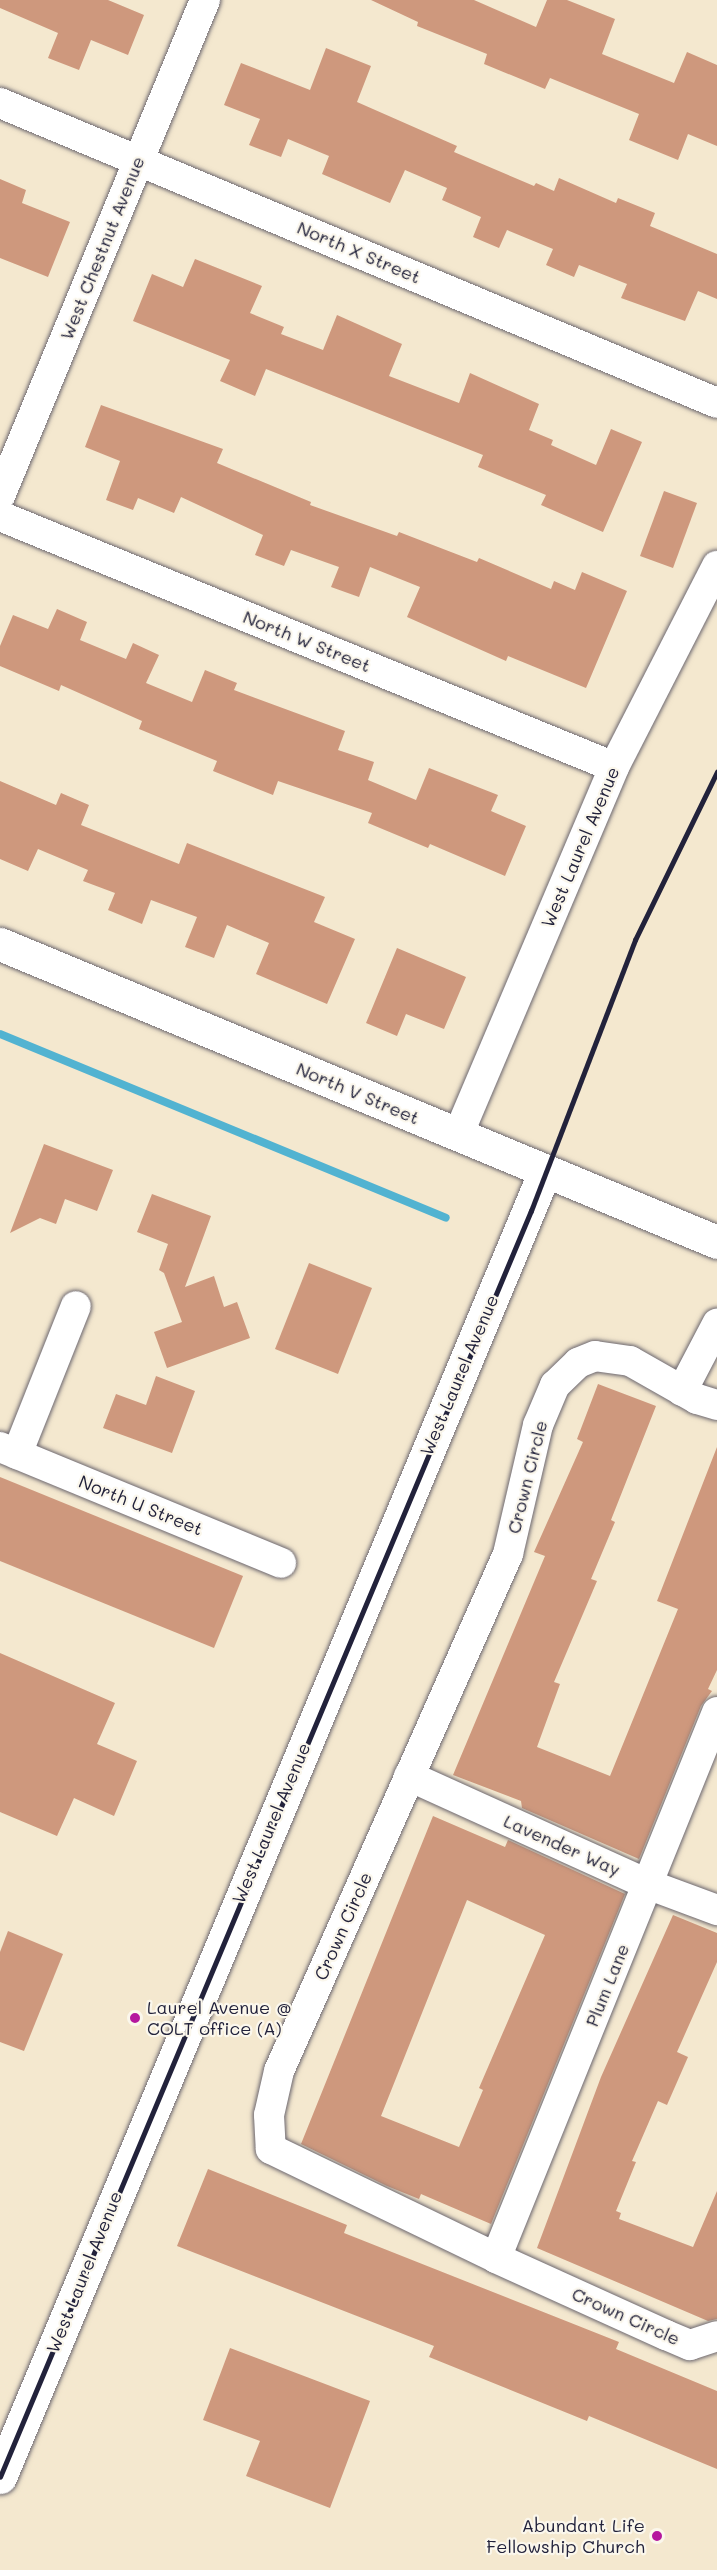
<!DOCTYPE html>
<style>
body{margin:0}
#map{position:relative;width:717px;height:2570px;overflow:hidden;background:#f4e8cf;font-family:Mali,sans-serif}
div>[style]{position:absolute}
.stream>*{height:8px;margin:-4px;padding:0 4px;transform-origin:4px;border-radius:4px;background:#52b3d1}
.building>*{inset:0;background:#ce987d}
.roads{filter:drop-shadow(0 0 2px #6c676f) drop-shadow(0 0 2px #6c676f)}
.street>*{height:30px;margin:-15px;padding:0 15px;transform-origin:15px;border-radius:15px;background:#fff}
.secondary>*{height:33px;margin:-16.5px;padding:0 16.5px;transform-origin:16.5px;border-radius:16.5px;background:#fff}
.rail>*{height:4.5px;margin:-2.25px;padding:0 2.25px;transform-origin:2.25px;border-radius:2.25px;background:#22223b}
.dots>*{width:16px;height:16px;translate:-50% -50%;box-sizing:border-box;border:3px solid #fbf7ec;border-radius:50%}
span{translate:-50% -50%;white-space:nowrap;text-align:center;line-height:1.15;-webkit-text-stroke:4.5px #fbf7ec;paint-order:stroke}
.street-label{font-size:18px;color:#22223b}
.poi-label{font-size:18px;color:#22223b}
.left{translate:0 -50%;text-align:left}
.right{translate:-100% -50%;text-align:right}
</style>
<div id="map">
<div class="stream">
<i style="left:0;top:1034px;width:482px;rotate:22.4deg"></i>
</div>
<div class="building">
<i style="clip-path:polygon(0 0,108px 0,144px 15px,128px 55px,91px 40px,79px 70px,48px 58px,58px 33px,0 8px)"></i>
<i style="clip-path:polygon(371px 0,474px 0,536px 27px,547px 0,567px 0,615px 19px,602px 54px,674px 83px,687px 52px,717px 65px,717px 146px,688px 134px,678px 160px,629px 140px,639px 114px,550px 78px,545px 89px,484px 64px,487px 54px,417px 26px,418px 22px)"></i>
<i style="clip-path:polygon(326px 48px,371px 66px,357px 102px,457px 146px,454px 152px,534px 186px,536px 183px,554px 191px,559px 178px,616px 203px,618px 198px,655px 213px,650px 226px,717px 254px,717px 299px,698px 291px,685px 321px,621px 298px,627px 284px,579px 265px,574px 277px,546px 265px,553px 249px,507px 230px,499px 248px,473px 237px,481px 217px,442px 200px,447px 188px,405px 170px,390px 203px,322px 174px,329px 156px,288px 139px,281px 157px,249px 145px,260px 119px,224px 105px,241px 63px,310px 90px)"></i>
<i style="clip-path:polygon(0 179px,26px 190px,22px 203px,70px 222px,48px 277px,0 258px)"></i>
<i style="clip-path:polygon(195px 259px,262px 286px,250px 313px,284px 327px,281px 334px,323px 350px,337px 315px,402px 344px,389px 376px,459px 403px,470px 373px,539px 404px,529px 430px,553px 440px,551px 445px,596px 465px,611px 429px,642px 442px,603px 532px,541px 505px,546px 495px,478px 467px,483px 455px,266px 369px,255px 396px,220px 381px,230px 360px,133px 321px,152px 274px,183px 287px)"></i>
<i style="clip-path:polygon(101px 405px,223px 449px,217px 463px,311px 502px,310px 505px,397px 536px,399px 532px,477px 562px,479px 558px,551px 589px,554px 581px,575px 590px,582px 572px,627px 591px,586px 688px,508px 656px,506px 661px,407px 617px,420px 587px,370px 567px,359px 597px,331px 587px,339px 567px,291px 550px,284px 566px,255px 555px,263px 535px,181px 497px,174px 513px,138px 498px,133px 510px,106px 500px,120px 461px,85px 447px)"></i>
<i style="clip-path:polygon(664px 491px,697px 503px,673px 568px,640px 556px)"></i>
<i style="clip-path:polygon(57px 609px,87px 622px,80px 640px,126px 659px,133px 643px,159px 655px,146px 683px,192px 702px,205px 670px,237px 683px,234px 690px,345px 731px,338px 750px,374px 762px,368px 780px,416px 800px,429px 768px,498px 795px,491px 811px,526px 826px,505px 876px,430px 844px,428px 848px,368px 823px,372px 813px,278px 781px,273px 795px,213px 771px,217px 761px,139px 729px,142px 721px,61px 685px,59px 691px,0 666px,0 646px,13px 615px,48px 629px)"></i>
<i style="clip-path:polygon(0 781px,56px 805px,61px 793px,89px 805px,81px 825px,179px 864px,187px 843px,325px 897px,314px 922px,355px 939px,327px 1004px,256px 974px,269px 943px,227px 925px,214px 958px,185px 947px,197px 917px,151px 900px,142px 924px,108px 910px,115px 893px,83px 881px,88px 870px,38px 849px,28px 871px,0 859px)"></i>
<i style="clip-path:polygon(397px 948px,466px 977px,444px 1029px,406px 1014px,397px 1036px,366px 1023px)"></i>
<i style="clip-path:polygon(44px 1144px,113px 1170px,97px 1211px,65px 1199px,56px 1224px,40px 1218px,10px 1233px)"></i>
<i style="clip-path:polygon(152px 1194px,211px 1216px,185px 1287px,214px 1276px,224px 1307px,237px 1302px,250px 1338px,167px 1368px,154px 1332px,182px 1322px,164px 1273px,159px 1270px,168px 1244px,137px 1232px)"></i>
<i style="clip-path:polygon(309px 1263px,372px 1288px,338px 1374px,275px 1349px)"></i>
<i style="clip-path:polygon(156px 1376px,195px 1391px,172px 1453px,103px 1428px,116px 1394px,146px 1405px)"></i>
<i style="clip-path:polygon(598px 1384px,656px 1406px,611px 1520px,615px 1522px,591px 1579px,597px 1581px,554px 1682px,560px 1684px,537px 1747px,610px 1776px,678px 1609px,657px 1601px,717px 1447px,717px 1670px,708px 1689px,712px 1691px,701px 1706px,639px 1859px,522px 1808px,521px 1801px,453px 1775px,545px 1556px,534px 1552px,583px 1442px,577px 1439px)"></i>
<i style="clip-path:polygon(0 1477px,243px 1576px,214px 1648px,0 1561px)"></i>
<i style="clip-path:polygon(0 1653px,115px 1703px,97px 1744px,137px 1761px,114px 1816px,74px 1798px,57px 1836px,0 1812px)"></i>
<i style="clip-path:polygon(evenodd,433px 1816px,505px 1847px,508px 1840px,625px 1894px,491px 2224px,421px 2194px,419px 2199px,387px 2186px,301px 2144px,433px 1816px,467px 1900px,545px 1935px,479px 2088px,483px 2090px,459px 2147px,381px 2116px,467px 1900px)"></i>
<i style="clip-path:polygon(673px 1915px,717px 1933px,717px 1962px,677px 2052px,688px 2057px,667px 2105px,658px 2101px,632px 2161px,636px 2162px,616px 2211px,621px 2213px,619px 2219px,693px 2247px,717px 2191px,717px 2319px,708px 2321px,537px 2248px,601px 2077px)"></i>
<i style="clip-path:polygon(8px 1931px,63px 1954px,24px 2051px,0 2042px,0 1952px)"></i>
<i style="clip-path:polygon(208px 2169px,347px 2225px,344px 2233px,619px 2342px,616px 2349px,717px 2391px,717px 2469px,589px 2416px,587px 2421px,429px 2357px,434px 2346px,177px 2246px)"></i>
<i style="clip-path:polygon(230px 2348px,370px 2401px,330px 2508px,246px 2476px,260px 2441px,203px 2420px)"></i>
</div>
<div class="roads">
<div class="street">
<i style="left:0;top:103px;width:777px;rotate:22.7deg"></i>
<i style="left:0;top:496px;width:537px;rotate:-67.54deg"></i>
<i style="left:0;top:516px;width:663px;rotate:22.23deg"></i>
<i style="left:458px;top:1135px;width:400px;rotate:-67deg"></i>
<i style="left:614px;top:767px;width:226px;rotate:-62.9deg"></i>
<i style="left:682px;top:1391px;width:76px;rotate:-62.4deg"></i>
<i style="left:717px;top:1405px;width:21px;rotate:-163deg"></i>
<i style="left:697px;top:1399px;width:77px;rotate:-150.4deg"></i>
<i style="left:630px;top:1361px;width:35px;rotate:-172deg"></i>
<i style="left:595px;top:1356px;width:18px;rotate:158deg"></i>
<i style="left:578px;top:1363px;width:32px;rotate:136deg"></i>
<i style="left:555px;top:1385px;width:43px;rotate:113deg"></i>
<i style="left:538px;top:1425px;width:132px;rotate:103.1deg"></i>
<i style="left:508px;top:1554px;width:565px;rotate:113.89deg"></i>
<i style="left:279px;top:2071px;width:45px;rotate:102.8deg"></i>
<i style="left:269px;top:2115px;width:34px;rotate:87deg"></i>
<i style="left:271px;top:2149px;width:250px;rotate:25.8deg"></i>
<i style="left:496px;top:2258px;width:187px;rotate:24.4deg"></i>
<i style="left:666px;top:2335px;width:26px;rotate:23deg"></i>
<i style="left:690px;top:2345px;width:28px;rotate:-18deg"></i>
<i style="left:0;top:1447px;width:304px;rotate:22.4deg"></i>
<i style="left:17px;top:1454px;width:159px;rotate:-68.3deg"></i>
<i style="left:409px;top:1776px;width:261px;rotate:24.4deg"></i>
<i style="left:647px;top:1884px;width:75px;rotate:20.4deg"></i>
<i style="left:496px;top:2258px;width:589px;rotate:-67.96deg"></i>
</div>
<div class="secondary">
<i style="left:0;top:944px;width:776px;rotate:22.57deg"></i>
<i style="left:0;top:2477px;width:1415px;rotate:-67.35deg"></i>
</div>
</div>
<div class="rail">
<i style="left:0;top:2477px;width:1373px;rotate:-67.25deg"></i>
<i style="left:531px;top:1211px;width:290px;rotate:-69deg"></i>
<i style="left:635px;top:940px;width:187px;rotate:-64deg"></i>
</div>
<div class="dots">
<i style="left:135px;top:2018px;background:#b5179e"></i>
<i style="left:657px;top:2536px;background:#b5179e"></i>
</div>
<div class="street-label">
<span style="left:102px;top:248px;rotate:-68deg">West Chestnut Avenue</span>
<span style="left:359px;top:252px;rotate:23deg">North X Street</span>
<span style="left:307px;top:641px;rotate:22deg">North W Street</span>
<span style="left:580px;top:847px;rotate:-67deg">West Laurel Avenue</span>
<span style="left:358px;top:1093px;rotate:23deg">North V Street</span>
<span style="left:459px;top:1375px;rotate:-67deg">West Laurel Avenue</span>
<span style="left:527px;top:1477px;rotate:-76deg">Crown Circle</span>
<span style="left:141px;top:1505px;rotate:22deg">North U Street</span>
<span style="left:271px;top:1823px;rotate:-67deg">West Laurel Avenue</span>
<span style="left:562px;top:1845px;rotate:24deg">Lavender Way</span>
<span style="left:343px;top:1926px;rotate:-66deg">Crown Circle</span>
<span style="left:607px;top:1985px;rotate:-68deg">Plum Lane</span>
<span style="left:84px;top:2272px;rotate:-68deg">West Laurel Avenue</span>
<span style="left:626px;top:2316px;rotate:24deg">Crown Circle</span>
</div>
<div class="poi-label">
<span class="left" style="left:147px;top:2018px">Laurel Avenue @<br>COLT office (A)</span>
<span class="right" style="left:645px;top:2536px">Abundant Life<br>Fellowship Church</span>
</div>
</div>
